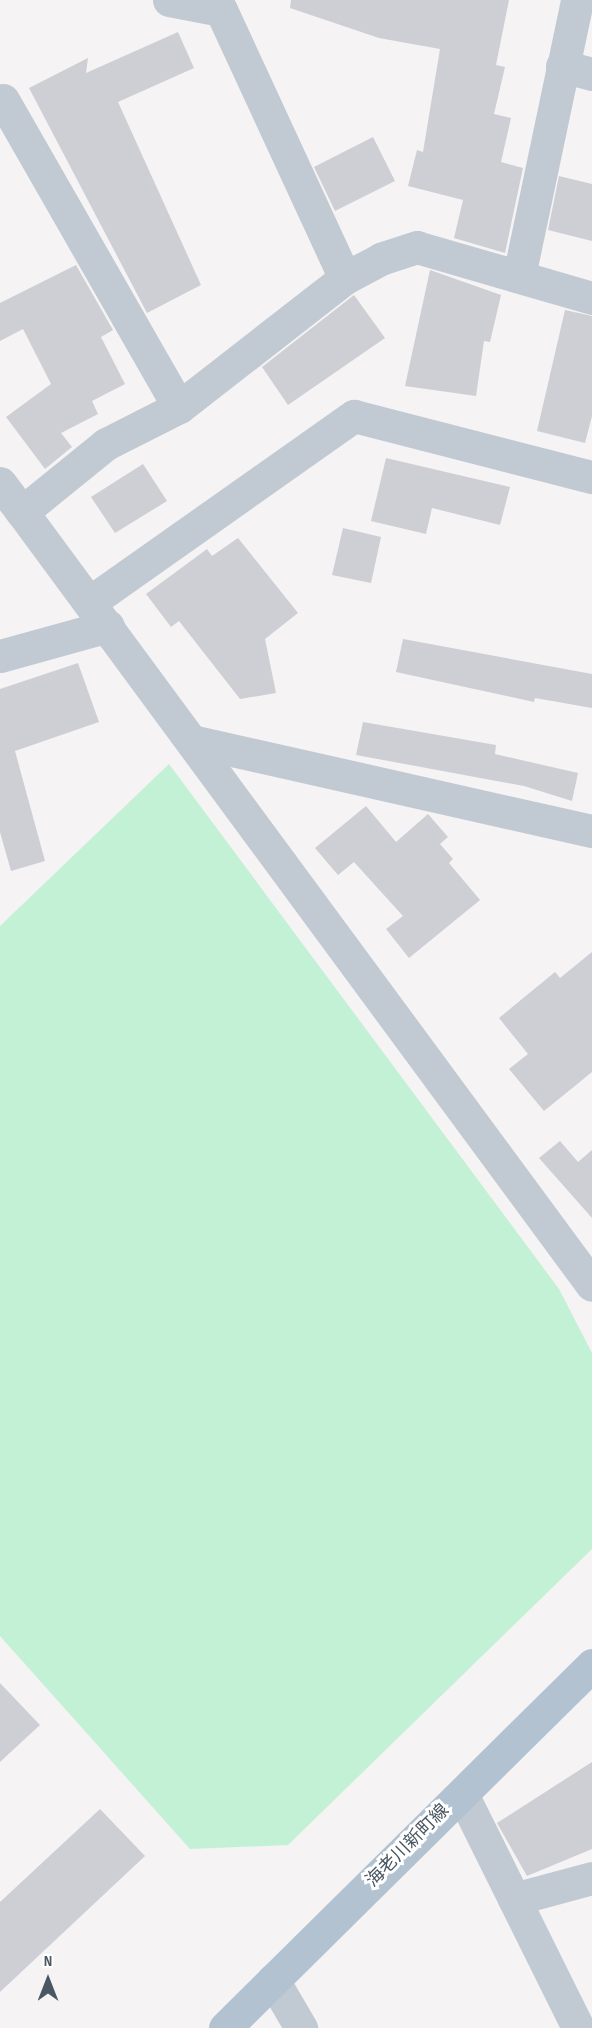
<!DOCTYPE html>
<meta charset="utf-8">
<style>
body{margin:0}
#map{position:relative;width:592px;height:2028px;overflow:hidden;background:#f5f3f3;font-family:"Sofia Sans Condensed","Noto Sans JP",sans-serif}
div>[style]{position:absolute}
.green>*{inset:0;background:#c3f1d5}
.building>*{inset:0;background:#cdcfd5}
.minor>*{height:33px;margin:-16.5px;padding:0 16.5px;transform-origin:16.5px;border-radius:16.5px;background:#c1cad2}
.major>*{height:33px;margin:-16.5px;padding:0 16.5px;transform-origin:16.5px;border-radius:16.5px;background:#b3c2d1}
span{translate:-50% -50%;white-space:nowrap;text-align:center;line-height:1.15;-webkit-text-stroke:6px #fff;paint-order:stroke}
.street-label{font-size:18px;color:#4a5661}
.north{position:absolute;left:18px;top:1950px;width:60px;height:60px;-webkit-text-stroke:4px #fff;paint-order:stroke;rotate:0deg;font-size:16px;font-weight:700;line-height:24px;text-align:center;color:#4a5661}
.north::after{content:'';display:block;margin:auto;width:21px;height:27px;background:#4a5661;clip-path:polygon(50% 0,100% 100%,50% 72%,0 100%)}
</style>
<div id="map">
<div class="green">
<i style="clip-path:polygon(169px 764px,559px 1289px,592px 1353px,592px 1549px,288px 1845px,190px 1849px,0 1636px,0 926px)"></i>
</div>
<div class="building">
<i style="clip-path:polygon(291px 0,509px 0,496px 65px,505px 67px,494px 114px,511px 118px,501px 162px,523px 168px,505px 253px,454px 238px,463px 200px,408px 186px,417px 150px,423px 152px,440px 49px,379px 38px,290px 8px)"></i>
<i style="clip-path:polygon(178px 32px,194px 68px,118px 102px,201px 285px,147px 313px,29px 88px,88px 58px,86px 73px)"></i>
<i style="clip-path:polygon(373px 137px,395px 181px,335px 211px,314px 167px)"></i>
<i style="clip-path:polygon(559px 176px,592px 184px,592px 241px,548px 230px)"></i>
<i style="clip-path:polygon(76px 265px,113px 330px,101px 337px,125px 384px,92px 401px,98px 414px,61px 433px,72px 447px,45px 469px,6px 417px,51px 384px,23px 329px,0 341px,0 303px)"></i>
<i style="clip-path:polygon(430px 270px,501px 295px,490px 342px,484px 341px,476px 396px,405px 386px)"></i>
<i style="clip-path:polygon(354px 295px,385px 338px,288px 405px,262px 367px)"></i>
<i style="clip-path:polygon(565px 310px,592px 316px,592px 416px,585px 443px,537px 431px)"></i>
<i style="clip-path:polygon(386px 458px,510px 487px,500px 525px,432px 508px,426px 534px,371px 521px)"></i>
<i style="clip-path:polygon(143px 464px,167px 501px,115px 533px,91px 497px)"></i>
<i style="clip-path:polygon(343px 528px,381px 537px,371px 583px,332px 575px)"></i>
<i style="clip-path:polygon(238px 538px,298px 613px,265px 639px,276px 693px,240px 699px,179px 621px,171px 627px,146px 594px,207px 549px,212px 556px)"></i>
<i style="clip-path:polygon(403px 639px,592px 674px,592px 708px,535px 698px,534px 702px,396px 672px)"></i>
<i style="clip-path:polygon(78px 663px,99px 722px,15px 751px,45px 861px,11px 871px,0 832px,0 689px)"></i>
<i style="clip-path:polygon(363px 722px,496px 745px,495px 754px,578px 773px,572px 801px,524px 786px,356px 755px)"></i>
<i style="clip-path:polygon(366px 806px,396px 842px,428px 814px,448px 837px,440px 844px,453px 859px,449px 863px,480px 900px,409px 958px,386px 929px,403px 916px,354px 862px,338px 875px,315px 848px)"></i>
<i style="clip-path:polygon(592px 952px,592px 1072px,544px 1111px,509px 1069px,528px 1054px,499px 1018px,555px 972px,560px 978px)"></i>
<i style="clip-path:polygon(560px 1141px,578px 1162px,592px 1150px,592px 1218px,539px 1158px)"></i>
<i style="clip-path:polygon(0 1683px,40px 1725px,0 1762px)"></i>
<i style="clip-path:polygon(592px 1762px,592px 1849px,527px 1876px,497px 1823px)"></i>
<i style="clip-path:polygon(100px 1809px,145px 1856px,0 1992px,0 1902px)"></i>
</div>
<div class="minor">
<i style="left:169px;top:0;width:53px;rotate:10.9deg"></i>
<i style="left:221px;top:10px;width:295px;rotate:65.2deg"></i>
<i style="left:562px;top:66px;width:31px;rotate:15deg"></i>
<i style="left:3px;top:100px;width:354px;rotate:60.2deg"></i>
<i style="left:519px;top:276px;width:282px;rotate:-78.1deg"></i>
<i style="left:592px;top:298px;width:182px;rotate:-163.8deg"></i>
<i style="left:417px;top:247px;width:38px;rotate:162deg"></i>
<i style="left:381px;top:259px;width:41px;rotate:152.2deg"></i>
<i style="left:345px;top:278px;width:210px;rotate:142.1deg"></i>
<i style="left:179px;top:407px;width:82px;rotate:153.1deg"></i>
<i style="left:106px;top:444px;width:108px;rotate:141deg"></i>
<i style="left:22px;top:512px;width:960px;rotate:53.6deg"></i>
<i style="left:0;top:483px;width:36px;rotate:53deg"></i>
<i style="left:90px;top:602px;width:323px;rotate:-35.2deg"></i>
<i style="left:354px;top:416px;width:246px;rotate:14.4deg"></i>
<i style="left:0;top:656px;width:112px;rotate:-15.5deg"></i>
<i style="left:192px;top:741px;width:410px;rotate:12.7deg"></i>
<i style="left:462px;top:1794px;width:261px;rotate:63.6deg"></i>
<i style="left:514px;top:1899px;width:81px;rotate:-15.1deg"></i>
<i style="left:273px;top:1980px;width:56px;rotate:59.7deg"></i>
</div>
<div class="major">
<i style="left:225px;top:2028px;width:516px;rotate:-44.69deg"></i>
</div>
<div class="street-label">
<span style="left:408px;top:1846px;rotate:-45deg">海老川新町線</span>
</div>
<div class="north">N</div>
</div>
